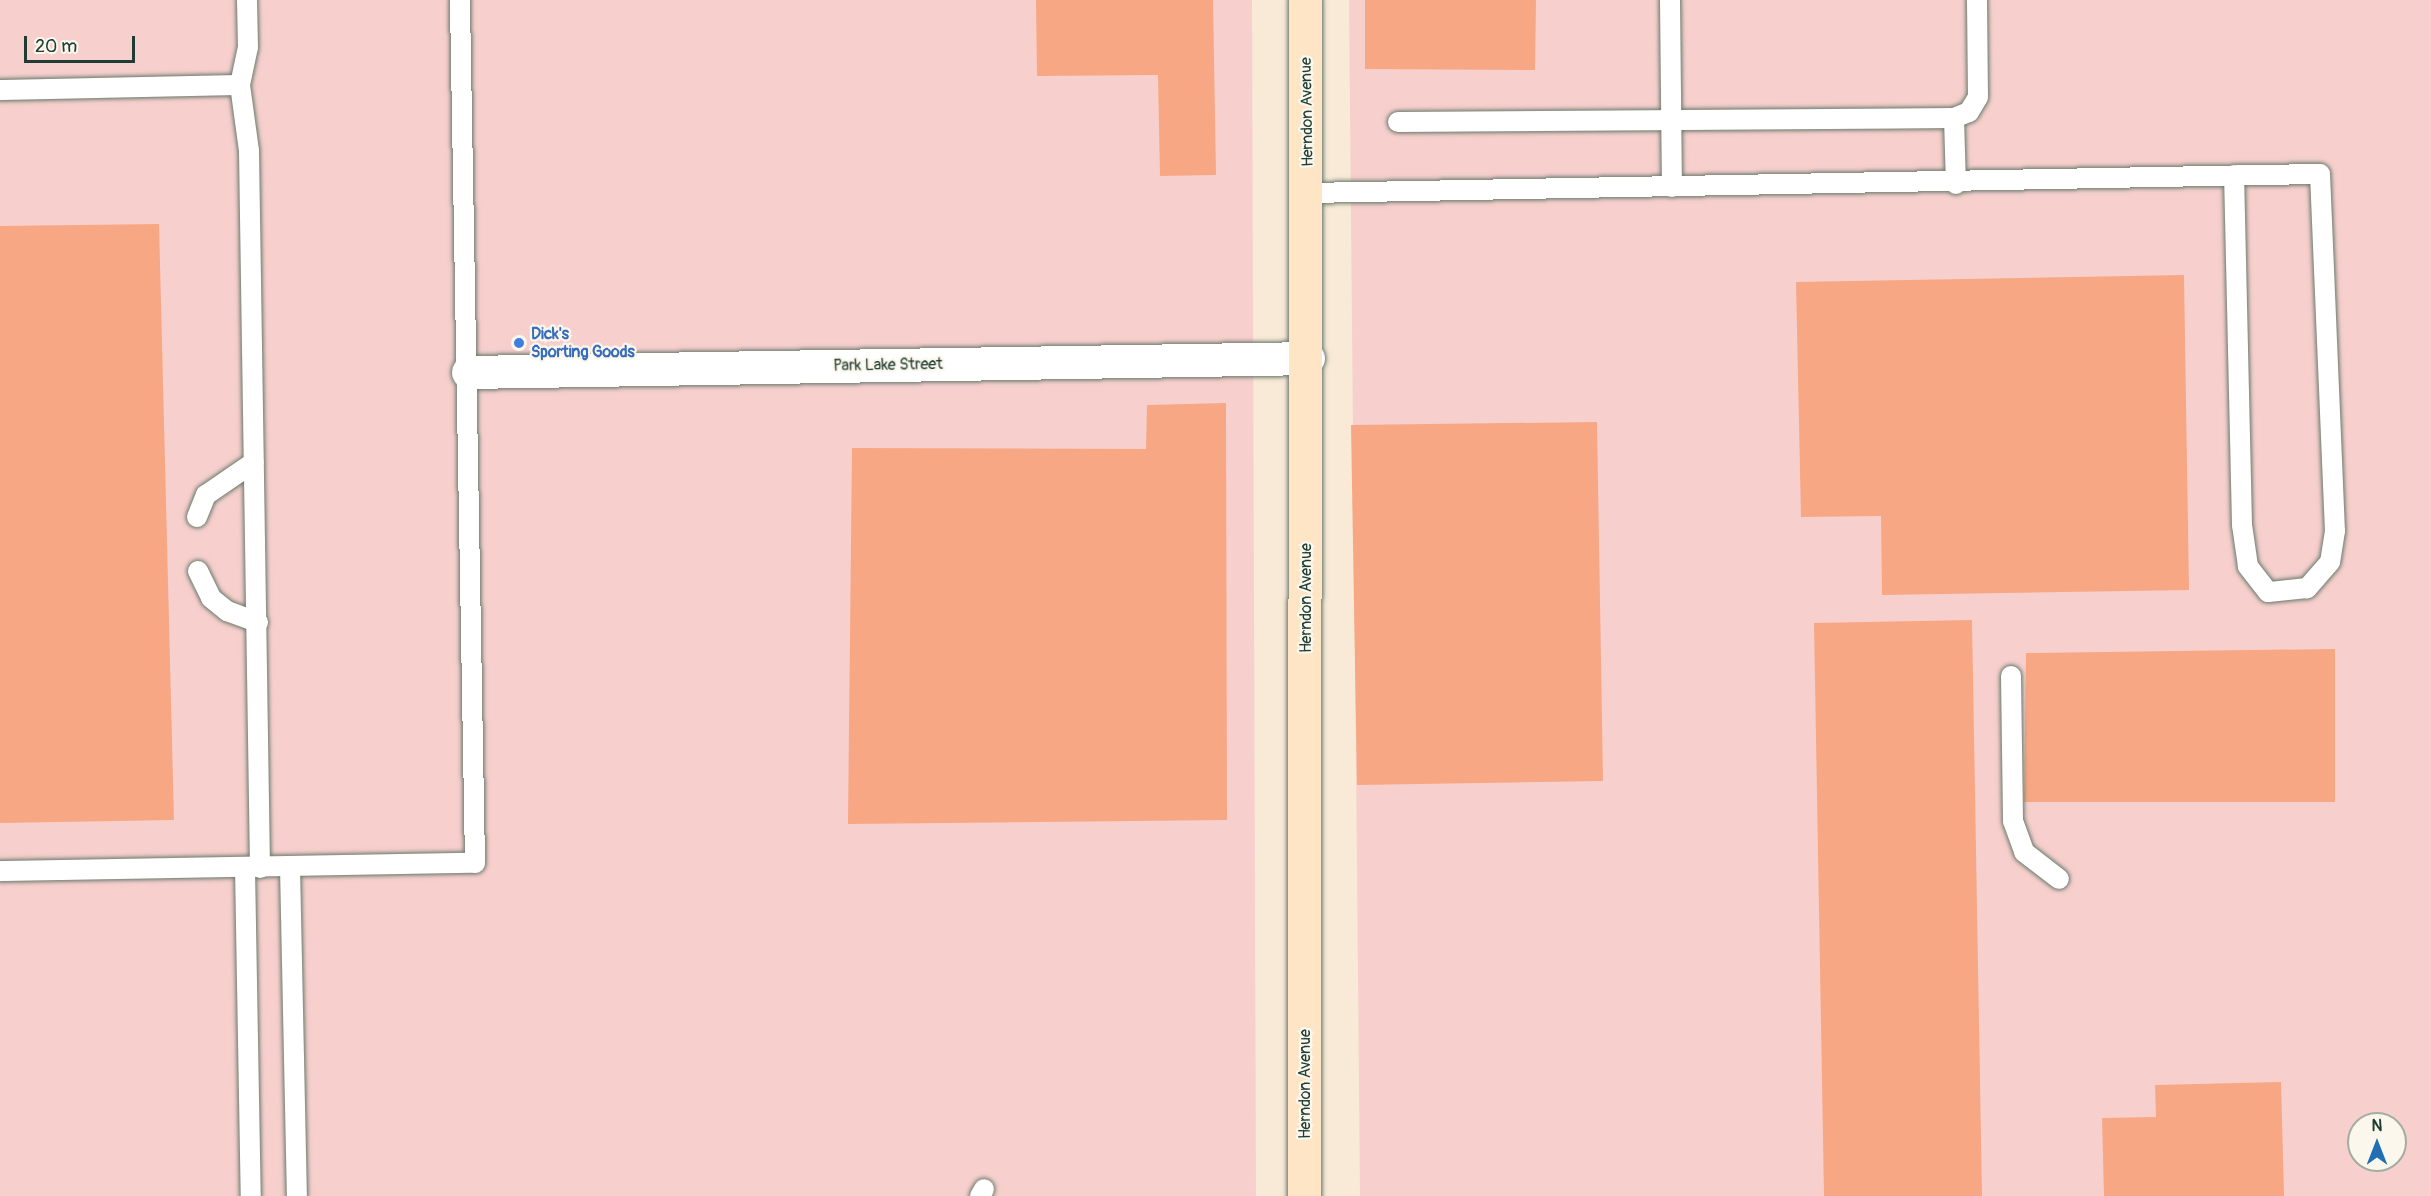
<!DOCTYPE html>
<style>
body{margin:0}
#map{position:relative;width:2431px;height:1196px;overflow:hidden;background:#f8ead7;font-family:Pangolin,sans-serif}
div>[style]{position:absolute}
.built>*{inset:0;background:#f7d0cd}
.building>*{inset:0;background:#f7a784}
.roads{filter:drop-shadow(0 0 2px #6b7a6d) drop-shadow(0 0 2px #6b7a6d)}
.lane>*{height:20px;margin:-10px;padding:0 10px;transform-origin:10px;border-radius:10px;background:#fff}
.street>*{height:33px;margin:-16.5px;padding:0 16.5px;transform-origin:16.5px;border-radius:16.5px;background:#fff}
.secondary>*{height:33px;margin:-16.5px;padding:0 16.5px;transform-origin:16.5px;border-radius:16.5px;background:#fde5c5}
.dots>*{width:16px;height:16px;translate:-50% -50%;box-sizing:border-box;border:3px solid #fbf7ec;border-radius:50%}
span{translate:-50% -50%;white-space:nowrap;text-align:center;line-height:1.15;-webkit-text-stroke:4.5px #fbf7ec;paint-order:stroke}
.street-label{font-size:16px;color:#1f3d34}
.shop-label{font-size:16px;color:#366cbe;font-weight:700}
.left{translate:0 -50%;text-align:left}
.north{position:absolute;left:2347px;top:1112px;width:60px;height:60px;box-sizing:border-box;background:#fbf7ec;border:2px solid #a3ada2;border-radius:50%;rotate:0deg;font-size:16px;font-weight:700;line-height:24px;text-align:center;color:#1f3d34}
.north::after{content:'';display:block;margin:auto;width:21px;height:27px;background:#1f6fb2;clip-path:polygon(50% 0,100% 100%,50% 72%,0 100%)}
.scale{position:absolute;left:24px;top:36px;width:111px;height:27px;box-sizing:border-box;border:3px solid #1f3d34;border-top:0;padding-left:8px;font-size:18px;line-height:21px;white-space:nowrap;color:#1f3d34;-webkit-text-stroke:4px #fbf7ec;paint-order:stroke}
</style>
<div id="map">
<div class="built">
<i style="clip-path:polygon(0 0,1252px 0,1256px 1196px,0 1196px)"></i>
<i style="clip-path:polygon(evenodd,1349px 0,2431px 0,2431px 1196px,1360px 1196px,1349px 0,2359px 1124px,2395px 1124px,2395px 1160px,2359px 1160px,2359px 1124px)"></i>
</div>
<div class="building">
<i style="clip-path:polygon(1036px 0,1213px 0,1216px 175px,1160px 176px,1158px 75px,1037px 76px)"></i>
<i style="clip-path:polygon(1365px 0,1536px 0,1535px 70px,1365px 69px)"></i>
<i style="clip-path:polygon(159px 224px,174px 820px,0 823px,0 226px)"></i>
<i style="clip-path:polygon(2184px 275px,2189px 590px,1882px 595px,1881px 516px,1801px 517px,1796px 282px)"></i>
<i style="clip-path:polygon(1226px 403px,1227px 820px,848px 824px,852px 448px,1146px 449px,1147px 405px)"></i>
<i style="clip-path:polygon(1597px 422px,1603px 781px,1357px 785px,1351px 425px)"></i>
<i style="clip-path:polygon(1972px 620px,1982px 1196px,1824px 1196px,1814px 623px)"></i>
<i style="clip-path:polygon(2335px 649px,2335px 802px,2024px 802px,2026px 653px)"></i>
<i style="clip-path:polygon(2281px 1082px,2284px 1196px,2104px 1196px,2102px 1118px,2156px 1117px,2155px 1085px)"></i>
</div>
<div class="roads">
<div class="lane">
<i style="left:247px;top:0;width:47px;rotate:88.8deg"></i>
<i style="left:248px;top:47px;width:39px;rotate:102deg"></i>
<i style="left:240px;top:85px;width:67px;rotate:82.2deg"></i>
<i style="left:249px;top:151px;width:717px;rotate:89.12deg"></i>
<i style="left:1670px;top:0;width:187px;rotate:89.4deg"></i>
<i style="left:0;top:90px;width:240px;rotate:-1.2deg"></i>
<i style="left:1954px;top:118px;width:66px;rotate:88.3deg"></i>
<i style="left:1398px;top:122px;width:556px;rotate:-0.41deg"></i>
<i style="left:1954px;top:118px;width:16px;rotate:-22deg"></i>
<i style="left:1969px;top:112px;width:17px;rotate:-59deg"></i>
<i style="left:1978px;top:97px;width:97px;rotate:-90.6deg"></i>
<i style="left:1308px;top:193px;width:1012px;rotate:-1.08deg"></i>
<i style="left:2320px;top:174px;width:357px;rotate:87.6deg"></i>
<i style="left:2335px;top:531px;width:31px;rotate:99deg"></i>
<i style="left:2330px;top:562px;width:35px;rotate:131deg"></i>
<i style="left:2307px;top:588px;width:39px;rotate:174deg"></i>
<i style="left:2268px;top:592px;width:33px;rotate:-128deg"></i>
<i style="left:2248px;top:566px;width:41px;rotate:-98.3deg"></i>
<i style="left:2242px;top:525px;width:350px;rotate:-91.3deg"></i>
<i style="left:197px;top:517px;width:24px;rotate:-68deg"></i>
<i style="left:206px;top:495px;width:58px;rotate:-34.5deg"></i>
<i style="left:198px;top:571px;width:30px;rotate:64deg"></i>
<i style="left:211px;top:598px;width:21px;rotate:39deg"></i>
<i style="left:227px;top:611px;width:33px;rotate:20deg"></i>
<i style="left:2011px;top:676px;width:145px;rotate:89.2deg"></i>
<i style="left:2013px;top:821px;width:33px;rotate:70deg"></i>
<i style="left:2024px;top:852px;width:44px;rotate:37.6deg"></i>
<i style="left:290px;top:867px;width:329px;rotate:88.8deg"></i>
<i style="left:245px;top:868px;width:328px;rotate:89deg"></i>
<i style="left:0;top:871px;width:475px;rotate:-1deg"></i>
<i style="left:475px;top:863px;width:863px;rotate:-91deg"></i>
<i style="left:980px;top:1196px;width:8px;rotate:-60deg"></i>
</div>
<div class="street">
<i style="left:468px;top:372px;width:840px;rotate:-0.95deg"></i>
</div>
<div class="secondary">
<i style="left:1304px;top:1196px;width:1196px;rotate:-89.95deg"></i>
</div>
</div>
<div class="dots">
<i style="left:519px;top:343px;background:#3f7fe0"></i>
</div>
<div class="street-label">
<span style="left:1307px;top:112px;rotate:-91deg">Herndon Avenue</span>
<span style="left:888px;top:365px;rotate:-1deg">Park Lake Street</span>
<span style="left:1306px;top:598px;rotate:-90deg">Herndon Avenue</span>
<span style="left:1305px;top:1084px;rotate:-90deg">Herndon Avenue</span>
</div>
<div class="shop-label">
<span class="left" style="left:531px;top:343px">Dick's<br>Sporting Goods</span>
</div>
<div class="north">N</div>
<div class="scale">20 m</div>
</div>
